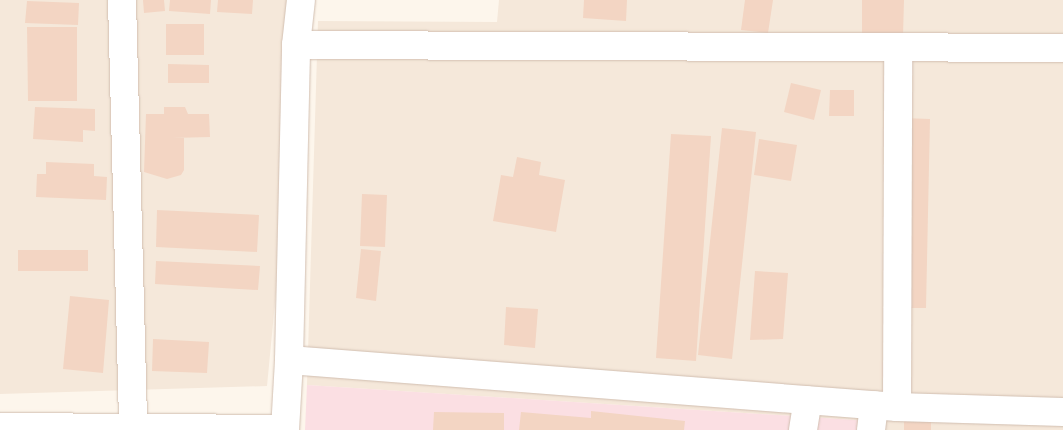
<!DOCTYPE html>
<style>
body{margin:0}
#map{position:relative;width:1063px;height:430px;overflow:hidden;background:#fdf6ec;font-family:"Public Sans",sans-serif}
div>[style]{position:absolute}
.residential>*{inset:0;background:#f5e8da}
.medical>*{inset:0;background:#fbdfe3}
.building>*{inset:0;background:#f3d5c3}
.roads{filter:drop-shadow(0 0 1px #d1beb0) drop-shadow(0 0 1px #d1beb0)}
.minor>*{height:28px;margin:-14px;padding:0 14px;transform-origin:14px;border-radius:14px;background:#fff}
span{translate:-50% -50%;white-space:nowrap;text-align:center;line-height:1.15;-webkit-text-stroke:4px #fffaf3;paint-order:stroke}
</style>
<div id="map">
<div class="residential">
<i style="clip-path:polygon(0 0,304px 0,267px 386px,0 394px)"></i>
<i style="clip-path:polygon(499px 0,1063px 0,1063px 430px,885px 430px,886px 422px,307px 385px,318px 21px,497px 22px)"></i>
</div>
<div class="medical">
<i style="clip-path:polygon(307px 385px,886px 422px,885px 430px,305px 430px)"></i>
</div>
<div class="building">
<i style="clip-path:polygon(143px 0,164px 0,165px 11px,144px 13px)"></i>
<i style="clip-path:polygon(170px 0,211px 0,210px 14px,169px 11px)"></i>
<i style="clip-path:polygon(218px 0,253px 0,252px 14px,217px 12px)"></i>
<i style="clip-path:polygon(584px 0,627px 0,626px 21px,583px 18px)"></i>
<i style="clip-path:polygon(745px 0,773px 0,768px 33px,741px 30px)"></i>
<i style="clip-path:polygon(862px 0,904px 0,903px 36px,862px 35px)"></i>
<i style="clip-path:polygon(27px 1px,79px 3px,78px 25px,25px 23px)"></i>
<i style="clip-path:polygon(166px 24px,204px 24px,204px 55px,166px 55px)"></i>
<i style="clip-path:polygon(27px 27px,77px 27px,77px 101px,28px 101px)"></i>
<i style="clip-path:polygon(168px 64px,209px 65px,209px 83px,168px 83px)"></i>
<i style="clip-path:polygon(791px 83px,821px 90px,814px 120px,784px 112px)"></i>
<i style="clip-path:polygon(830px 90px,854px 90px,854px 116px,829px 116px)"></i>
<i style="clip-path:polygon(35px 107px,95px 109px,95px 131px,83px 130px,83px 142px,33px 139px)"></i>
<i style="clip-path:polygon(164px 107px,185px 107px,188px 114px,209px 114px,210px 137px,172px 138px,184px 138px,184px 170px,181px 175px,167px 179px,144px 172px,146px 114px,164px 114px)"></i>
<i style="clip-path:polygon(903px 118px,930px 119px,926px 308px,908px 308px)"></i>
<i style="clip-path:polygon(722px 128px,756px 132px,732px 359px,698px 355px)"></i>
<i style="clip-path:polygon(671px 134px,711px 136px,696px 361px,656px 358px)"></i>
<i style="clip-path:polygon(759px 139px,797px 145px,791px 181px,754px 175px)"></i>
<i style="clip-path:polygon(517px 157px,541px 162px,539px 175px,565px 180px,556px 232px,493px 221px,501px 175px,513px 177px)"></i>
<i style="clip-path:polygon(46px 162px,94px 164px,94px 176px,107px 177px,106px 200px,36px 197px,37px 174px,46px 174px)"></i>
<i style="clip-path:polygon(362px 194px,387px 195px,385px 247px,360px 246px)"></i>
<i style="clip-path:polygon(157px 210px,259px 215px,257px 252px,156px 247px)"></i>
<i style="clip-path:polygon(361px 249px,381px 251px,376px 301px,356px 298px)"></i>
<i style="clip-path:polygon(18px 250px,88px 250px,88px 271px,18px 271px)"></i>
<i style="clip-path:polygon(156px 261px,260px 266px,258px 290px,155px 284px)"></i>
<i style="clip-path:polygon(755px 271px,788px 273px,783px 339px,750px 340px)"></i>
<i style="clip-path:polygon(70px 296px,109px 300px,103px 373px,63px 369px)"></i>
<i style="clip-path:polygon(506px 307px,538px 309px,535px 348px,504px 345px)"></i>
<i style="clip-path:polygon(153px 339px,209px 342px,207px 373px,152px 371px)"></i>
<i style="clip-path:polygon(591px 411px,685px 421px,684px 430px,519px 430px,521px 412px,591px 418px)"></i>
<i style="clip-path:polygon(434px 412px,504px 413px,504px 430px,433px 430px)"></i>
<i style="clip-path:polygon(904px 415px,931px 417px,931px 430px,904px 430px)"></i>
</div>
<div class="roads">
<div class="minor">
<i style="left:122px;top:0;width:428px;rotate:88.5deg"></i>
<i style="left:296px;top:45px;width:767px;rotate:0.22deg"></i>
<i style="left:289px;top:360px;width:610px;rotate:4.42deg"></i>
<i style="left:897px;top:407px;width:166px;rotate:1.7deg"></i>
<i style="left:897px;top:407px;width:358px;rotate:-89.8deg"></i>
<i style="left:0;top:427px;width:285px;rotate:0.4deg"></i>
<i style="left:285px;top:430px;width:70px;rotate:-86.7deg"></i>
<i style="left:289px;top:360px;width:315px;rotate:-88.7deg"></i>
<i style="left:296px;top:45px;width:45px;rotate:-83.7deg"></i>
<i style="left:803px;top:430px;width:30px;rotate:-81deg"></i>
<i style="left:871px;top:430px;width:25px;rotate:-83deg"></i>
</div>
</div>
</div>
